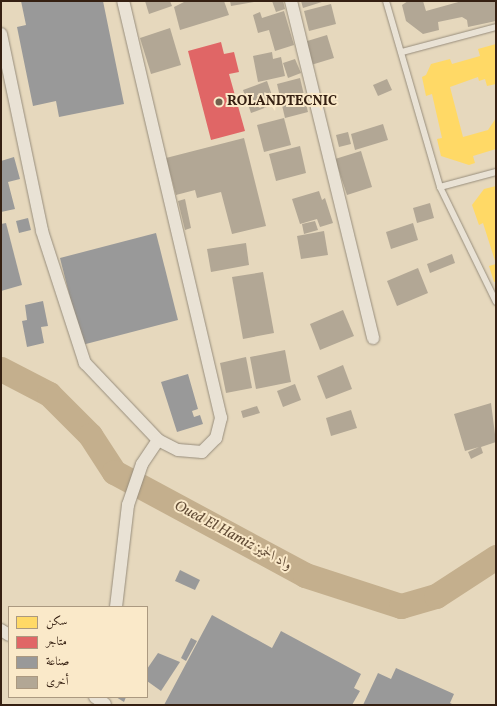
<!DOCTYPE html>
<meta charset="utf-8">
<style>
body{margin:0}
#map{position:relative;width:497px;height:706px;overflow:hidden;background:#e6d8bd;font-family:Vollkorn,Amiri,serif}
div>[style]{position:absolute}
.homes>*{inset:0;background:#ffd966}
.shops>*{inset:0;background:#e06666}
.industry>*{inset:0;background:#999}
.river>*{height:25px;margin:-12.5px;padding:0 12.5px;transform-origin:12.5px;border-radius:12.5px;background:#c4af8d}
.building>*{inset:0;background:#b2a795}
.roads{filter:drop-shadow(0 0 1px #978d7c) drop-shadow(0 0 1px #978d7c)}
.service>*{height:6px;margin:-3px;padding:0 3px;transform-origin:3px;border-radius:3px;background:#e9e2d5}
.minor>*{height:12px;margin:-6px;padding:0 6px;transform-origin:6px;border-radius:6px;background:#e9e2d5}
.dots>*{width:11px;height:11px;translate:-50% -50%;box-sizing:border-box;border:2px solid #fae9c9;border-radius:50%}
span{translate:-50% -50%;white-space:nowrap;text-align:center;line-height:1.15;-webkit-text-stroke:4px #fae9c9;paint-order:stroke}
.poi-label{font-size:14px;color:#352012;font-weight:700}
.left{translate:0 -50%;text-align:left}
.water-label{font-size:15px;color:#624c36;font-style:italic}
.frame{position:absolute;inset:0;border:2px solid #352012;pointer-events:none}
.legend{position:absolute;left:8px;top:606px;width:140px;height:92px;box-sizing:border-box;background:#fae9c9;border:1px solid #ab9980;margin:0;padding:5px 7px;list-style:none;font-size:12px;color:#352012}
.legend li{display:flex;align-items:center;gap:8px;height:20px}
.legend b{width:20px;border:1px solid #ab9980}
</style>
<div id="map">
<div class="homes">
<i style="clip-path:polygon(496px 44px,496px 84px,487px 86px,485px 79px,479px 81px,478px 77px,450px 87px,463px 137px,488px 130px,496px 118px,496px 149px,473px 156px,475px 163px,469px 165px,441px 156px,437px 139px,442px 138px,432px 94px,426px 96px,422px 77px,426px 75px,431px 64px,450px 59px,452px 64px,480px 56px,478px 49px)"></i>
<i style="clip-path:polygon(496px 186px,496px 264px,483px 223px,479px 225px,472px 205px,484px 189px)"></i>
<i style="clip-path:polygon(496px 264px,496px 281px,494px 282px,489px 266px)"></i>
</div>
<div class="shops">
<i style="clip-path:polygon(221px 42px,224px 54px,234px 52px,239px 72px,229px 74px,245px 131px,211px 140px,188px 51px)"></i>
</div>
<div class="industry">
<i style="clip-path:polygon(21px 1px,103px 1px,124px 104px,59px 117px,56px 101px,33px 106px,17px 27px,26px 25px)"></i>
<i style="clip-path:polygon(14px 157px,20px 179px,8px 182px,15px 209px,1px 212px,1px 161px)"></i>
<i style="clip-path:polygon(28px 218px,31px 230px,19px 233px,16px 221px)"></i>
<i style="clip-path:polygon(6px 223px,22px 285px,1px 291px,1px 224px)"></i>
<i style="clip-path:polygon(156px 233px,178px 320px,82px 345px,60px 258px)"></i>
<i style="clip-path:polygon(43px 301px,48px 326px,41px 327px,44px 343px,27px 347px,22px 321px,27px 320px,25px 305px)"></i>
<i style="clip-path:polygon(188px 374px,198px 409px,192px 411px,194px 417px,200px 415px,203px 424px,177px 432px,161px 382px)"></i>
<i style="clip-path:polygon(180px 570px,200px 580px,195px 590px,175px 581px)"></i>
<i style="clip-path:polygon(212px 615px,272px 648px,281px 631px,361px 674px,354px 688px,360px 691px,352px 705px,164px 705px)"></i>
<i style="clip-path:polygon(191px 638px,197px 641px,186px 661px,181px 658px)"></i>
<i style="clip-path:polygon(158px 653px,180px 662px,161px 691px,147px 681px,147px 669px)"></i>
<i style="clip-path:polygon(396px 668px,454px 694px,450px 703px,454px 705px,363px 705px,378px 673px,391px 679px)"></i>
<i style="clip-path:polygon(116px 697px,126px 697px,124px 702px)"></i>
</div>
<div class="river">
<i style="left:1px;top:369px;width:54px;rotate:27.5deg"></i>
<i style="left:49px;top:394px;width:58px;rotate:45deg"></i>
<i style="left:90px;top:435px;width:44px;rotate:57deg"></i>
<i style="left:114px;top:472px;width:217px;rotate:28.3deg"></i>
<i style="left:305px;top:575px;width:101px;rotate:17.9deg"></i>
<i style="left:401px;top:606px;width:36px;rotate:-16deg"></i>
<i style="left:436px;top:596px;width:72px;rotate:-33deg"></i>
</div>
<div class="building">
<i style="clip-path:polygon(145px 1px,170px 1px,172px 6px,149px 14px)"></i>
<i style="clip-path:polygon(186px 1px,224px 1px,229px 15px,180px 30px,174px 7px)"></i>
<i style="clip-path:polygon(230px 1px,254px 1px,254px 2px,231px 6px)"></i>
<i style="clip-path:polygon(272px 1px,283px 1px,285px 9px,276px 12px)"></i>
<i style="clip-path:polygon(301px 1px,325px 1px,303px 8px)"></i>
<i style="clip-path:polygon(408px 1px,423px 1px,426px 11px,462px 1px,496px 1px,496px 21px,468px 27px,467px 20px,462px 17px,438px 22px,439px 30px,423px 34px,406px 21px,402px 5px)"></i>
<i style="clip-path:polygon(331px 4px,336px 24px,309px 31px,304px 11px)"></i>
<i style="clip-path:polygon(284px 11px,294px 45px,275px 51px,269px 30px,258px 33px,253px 15px,260px 12px,262px 18px)"></i>
<i style="clip-path:polygon(170px 28px,181px 65px,151px 74px,140px 38px)"></i>
<i style="clip-path:polygon(327px 35px,334px 58px,311px 65px,304px 42px)"></i>
<i style="clip-path:polygon(272px 52px,273px 59px,281px 57px,285px 76px,258px 82px,253px 56px)"></i>
<i style="clip-path:polygon(295px 59px,301px 73px,288px 78px,283px 63px)"></i>
<i style="clip-path:polygon(300px 78px,308px 112px,285px 118px,277px 84px)"></i>
<i style="clip-path:polygon(387px 79px,392px 90px,378px 96px,373px 85px)"></i>
<i style="clip-path:polygon(267px 81px,275px 104px,251px 113px,243px 90px)"></i>
<i style="clip-path:polygon(284px 118px,291px 145px,264px 152px,257px 125px)"></i>
<i style="clip-path:polygon(383px 124px,388px 140px,355px 150px,351px 134px)"></i>
<i style="clip-path:polygon(348px 132px,351px 144px,339px 147px,336px 135px)"></i>
<i style="clip-path:polygon(244px 138px,266px 226px,232px 234px,221px 192px,197px 198px,195px 190px,176px 195px,166px 158px)"></i>
<i style="clip-path:polygon(300px 146px,306px 173px,276px 181px,269px 154px)"></i>
<i style="clip-path:polygon(361px 151px,372px 187px,347px 195px,335px 159px)"></i>
<i style="clip-path:polygon(319px 191px,322px 200px,325px 198px,333px 223px,320px 227px,317px 219px,300px 224px,292px 199px)"></i>
<i style="clip-path:polygon(185px 199px,191px 228px,185px 230px,178px 201px)"></i>
<i style="clip-path:polygon(430px 203px,434px 218px,417px 223px,413px 208px)"></i>
<i style="clip-path:polygon(315px 221px,318px 230px,304px 234px,302px 224px)"></i>
<i style="clip-path:polygon(413px 223px,418px 240px,391px 249px,386px 232px)"></i>
<i style="clip-path:polygon(324px 231px,328px 255px,301px 259px,297px 236px)"></i>
<i style="clip-path:polygon(246px 243px,249px 265px,211px 272px,207px 249px)"></i>
<i style="clip-path:polygon(452px 254px,455px 263px,430px 273px,427px 264px)"></i>
<i style="clip-path:polygon(418px 268px,428px 293px,397px 306px,387px 281px)"></i>
<i style="clip-path:polygon(263px 272px,274px 333px,243px 339px,232px 277px)"></i>
<i style="clip-path:polygon(343px 310px,354px 336px,320px 350px,310px 324px)"></i>
<i style="clip-path:polygon(285px 350px,291px 382px,256px 389px,250px 357px)"></i>
<i style="clip-path:polygon(246px 357px,252px 388px,226px 393px,220px 363px)"></i>
<i style="clip-path:polygon(343px 365px,352px 389px,326px 399px,317px 376px)"></i>
<i style="clip-path:polygon(295px 384px,301px 400px,283px 407px,277px 391px)"></i>
<i style="clip-path:polygon(491px 403px,496px 442px,481px 447px,483px 453px,471px 459px,468px 452px,479px 447px,465px 451px,454px 414px)"></i>
<i style="clip-path:polygon(257px 406px,260px 413px,243px 418px,241px 411px)"></i>
<i style="clip-path:polygon(351px 410px,357px 428px,331px 436px,326px 418px)"></i>
</div>
<div class="roads">
<div class="service">
<i style="left:386px;top:1px;width:194px;rotate:73.8deg"></i>
<i style="left:440px;top:187px;width:128px;rotate:64deg"></i>
<i style="left:402px;top:52px;width:97px;rotate:-14.9deg"></i>
<i style="left:440px;top:187px;width:58px;rotate:-15deg"></i>
</div>
<div class="minor">
<i style="left:291px;top:1px;width:347px;rotate:76.3deg"></i>
<i style="left:1px;top:34px;width:201px;rotate:78.2deg"></i>
<i style="left:42px;top:231px;width:139px;rotate:72deg"></i>
<i style="left:85px;top:363px;width:106px;rotate:46.5deg"></i>
<i style="left:116px;top:607px;width:103px;rotate:-83.3deg"></i>
<i style="left:128px;top:505px;width:43px;rotate:-71.1deg"></i>
<i style="left:142px;top:464px;width:29px;rotate:-56deg"></i>
<i style="left:158px;top:440px;width:22px;rotate:27deg"></i>
<i style="left:178px;top:450px;width:24px;rotate:5deg"></i>
<i style="left:202px;top:452px;width:20px;rotate:-45deg"></i>
<i style="left:216px;top:438px;width:21px;rotate:-76deg"></i>
<i style="left:221px;top:418px;width:428px;rotate:-103.2deg"></i>
<i style="left:1px;top:630px;width:9px;rotate:32deg"></i>
<i style="left:95px;top:697px;width:12px;rotate:35deg"></i>
</div>
</div>
<div class="dots">
<i style="left:219px;top:102px;background:#73604e"></i>
</div>
<div class="poi-label">
<span class="left" style="left:227px;top:102px">ROLANDTECNIC</span>
</div>
<div class="water-label">
<span style="left:233px;top:536px;rotate:28deg">Oued El Hamiz واد الحميز</span>
</div>
<div class="frame"></div>
<ul class="legend">
<li><b style="height:11px;background:#ffd966"></b>سكن</li>
<li><b style="height:11px;background:#e06666"></b>متاجر</li>
<li><b style="height:11px;background:#999"></b>صناعة</li>
<li><b style="height:11px;background:#b2a795"></b>أخرى</li>
</ul>
</div>
